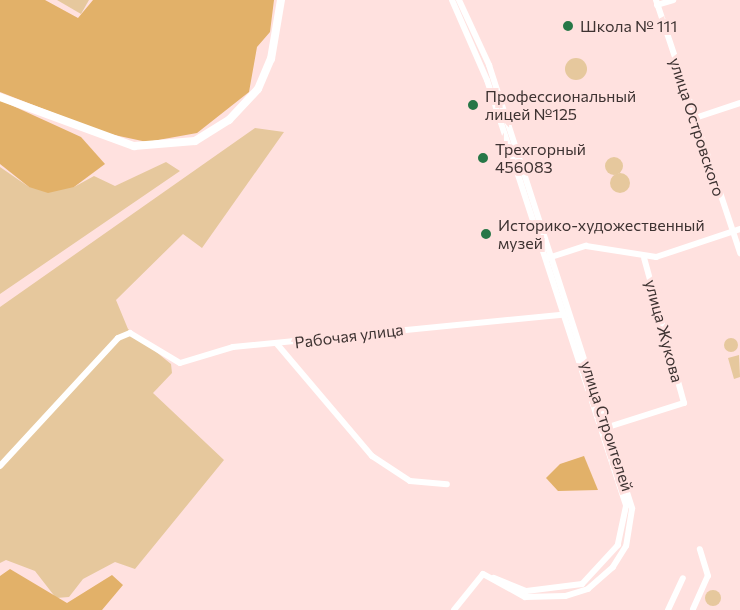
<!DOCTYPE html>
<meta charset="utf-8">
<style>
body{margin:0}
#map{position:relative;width:740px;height:610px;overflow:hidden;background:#ffe1df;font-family:Commissioner,sans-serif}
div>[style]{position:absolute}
.green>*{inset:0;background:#e6c89d}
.round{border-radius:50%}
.forest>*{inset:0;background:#e2b169}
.minor>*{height:6px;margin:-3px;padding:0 3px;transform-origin:3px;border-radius:3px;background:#fff}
.major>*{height:8px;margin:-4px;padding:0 4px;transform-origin:4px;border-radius:4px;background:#fff}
.dots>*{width:16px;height:16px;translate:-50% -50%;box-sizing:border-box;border:3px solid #ffe1df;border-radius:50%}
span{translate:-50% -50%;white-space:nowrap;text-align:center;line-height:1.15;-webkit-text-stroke:6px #ffe1df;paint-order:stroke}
.poi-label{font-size:16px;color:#3e3332}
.left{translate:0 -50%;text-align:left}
.street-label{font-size:16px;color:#3e3332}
</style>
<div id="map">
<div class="green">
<i style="clip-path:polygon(57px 0,89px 0,81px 14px)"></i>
<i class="round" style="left:565px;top:58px;width:22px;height:22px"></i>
<i style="clip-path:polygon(255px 128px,284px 132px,202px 248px,183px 234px,116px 300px,128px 329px,171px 364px,172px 373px,153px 393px,224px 460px,135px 569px,115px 562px,83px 579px,69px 597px,56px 598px,35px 571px,6px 560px,0 563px,0 307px)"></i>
<i class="round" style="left:605px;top:157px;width:18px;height:18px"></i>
<i style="clip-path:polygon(166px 162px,180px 171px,0 294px,0 167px,29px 187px,74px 187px,94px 176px,115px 186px)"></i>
<i class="round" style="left:610px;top:173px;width:20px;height:20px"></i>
<i class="round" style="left:724px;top:338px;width:14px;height:14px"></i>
<i style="clip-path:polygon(739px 355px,740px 377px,734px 379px,728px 358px)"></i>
<i class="round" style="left:705px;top:590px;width:16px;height:16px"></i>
</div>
<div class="forest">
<i style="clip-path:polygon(0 0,45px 0,78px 18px,93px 0,274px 0,270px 32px,257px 47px,249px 92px,197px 133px,147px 142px,105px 133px,0 92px)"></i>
<i style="clip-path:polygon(0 100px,81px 137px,105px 164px,74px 187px,48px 193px,29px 187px,0 164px)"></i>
<i style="clip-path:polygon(584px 456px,598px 490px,558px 491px,546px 478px,560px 464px)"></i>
<i style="clip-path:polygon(10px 569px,67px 603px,112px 575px,123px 585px,102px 610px,0 610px,0 576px)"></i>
</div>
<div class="minor">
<i style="left:452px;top:0;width:87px;rotate:66.4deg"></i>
<i style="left:487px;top:80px;width:448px;rotate:71.9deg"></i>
<i style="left:626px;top:506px;width:40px;rotate:102deg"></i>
<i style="left:618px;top:545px;width:53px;rotate:132.7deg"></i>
<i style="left:582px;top:584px;width:56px;rotate:172.9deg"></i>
<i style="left:526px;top:591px;width:35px;rotate:-158deg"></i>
<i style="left:459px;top:0;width:72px;rotate:65.2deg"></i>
<i style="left:489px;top:65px;width:466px;rotate:72.1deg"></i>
<i style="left:632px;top:509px;width:37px;rotate:99deg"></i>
<i style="left:626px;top:546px;width:25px;rotate:122deg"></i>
<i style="left:613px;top:567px;width:33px;rotate:139deg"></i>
<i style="left:588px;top:589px;width:24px;rotate:163deg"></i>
<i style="left:565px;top:596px;width:40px;rotate:178.6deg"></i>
<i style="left:525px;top:597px;width:48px;rotate:-151.3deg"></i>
<i style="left:656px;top:0;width:267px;rotate:71.6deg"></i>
<i style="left:657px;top:5px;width:17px;rotate:-17deg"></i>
<i style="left:695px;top:118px;width:47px;rotate:-18.4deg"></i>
<i style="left:548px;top:258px;width:40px;rotate:-18deg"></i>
<i style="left:586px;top:246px;width:71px;rotate:8.9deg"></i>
<i style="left:656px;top:257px;width:89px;rotate:-18.4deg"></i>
<i style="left:277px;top:344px;width:147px;rotate:49.7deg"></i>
<i style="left:372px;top:456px;width:45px;rotate:33.3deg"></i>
<i style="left:410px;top:481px;width:37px;rotate:5deg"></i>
<i style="left:605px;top:428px;width:83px;rotate:-17.6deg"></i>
<i style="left:684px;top:403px;width:150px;rotate:-105.4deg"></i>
<i style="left:0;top:466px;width:174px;rotate:-47.3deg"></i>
<i style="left:118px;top:338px;width:13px;rotate:-23deg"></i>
<i style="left:130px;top:333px;width:58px;rotate:31deg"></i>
<i style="left:180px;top:363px;width:55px;rotate:-16.8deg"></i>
<i style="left:233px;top:347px;width:336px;rotate:-5.6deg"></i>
<i style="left:693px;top:609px;width:36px;rotate:-66deg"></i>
<i style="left:708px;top:576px;width:28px;rotate:-107deg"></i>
<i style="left:454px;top:610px;width:46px;rotate:-51.1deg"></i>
<i style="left:668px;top:610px;width:35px;rotate:-65deg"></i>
</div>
<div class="major">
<i style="left:0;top:97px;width:143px;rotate:20.1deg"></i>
<i style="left:134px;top:146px;width:61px;rotate:-4.7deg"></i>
<i style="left:195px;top:141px;width:40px;rotate:-32deg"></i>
<i style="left:229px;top:120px;width:42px;rotate:-46.9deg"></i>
<i style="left:258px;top:89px;width:33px;rotate:-67deg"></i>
<i style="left:271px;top:59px;width:60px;rotate:-80.4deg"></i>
</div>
<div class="dots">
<i style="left:568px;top:26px;background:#277747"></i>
<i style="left:473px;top:105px;background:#277747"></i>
<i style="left:483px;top:158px;background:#277747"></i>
<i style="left:486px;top:234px;background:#277747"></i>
</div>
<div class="poi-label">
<span class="left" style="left:580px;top:26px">Школа № 111</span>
<span class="left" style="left:485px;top:105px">Профессиональный<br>лицей №125</span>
<span class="left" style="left:495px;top:158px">Трехгорный<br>456083</span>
<span class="left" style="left:498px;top:234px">Историко-художественный<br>музей</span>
</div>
<div class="street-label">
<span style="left:697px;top:127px;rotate:72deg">улица Островского</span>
<span style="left:664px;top:331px;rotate:75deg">улица Жукова</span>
<span style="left:349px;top:336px;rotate:-7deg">Рабочая улица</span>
<span style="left:607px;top:426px;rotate:72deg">улица Строителей</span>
</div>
</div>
